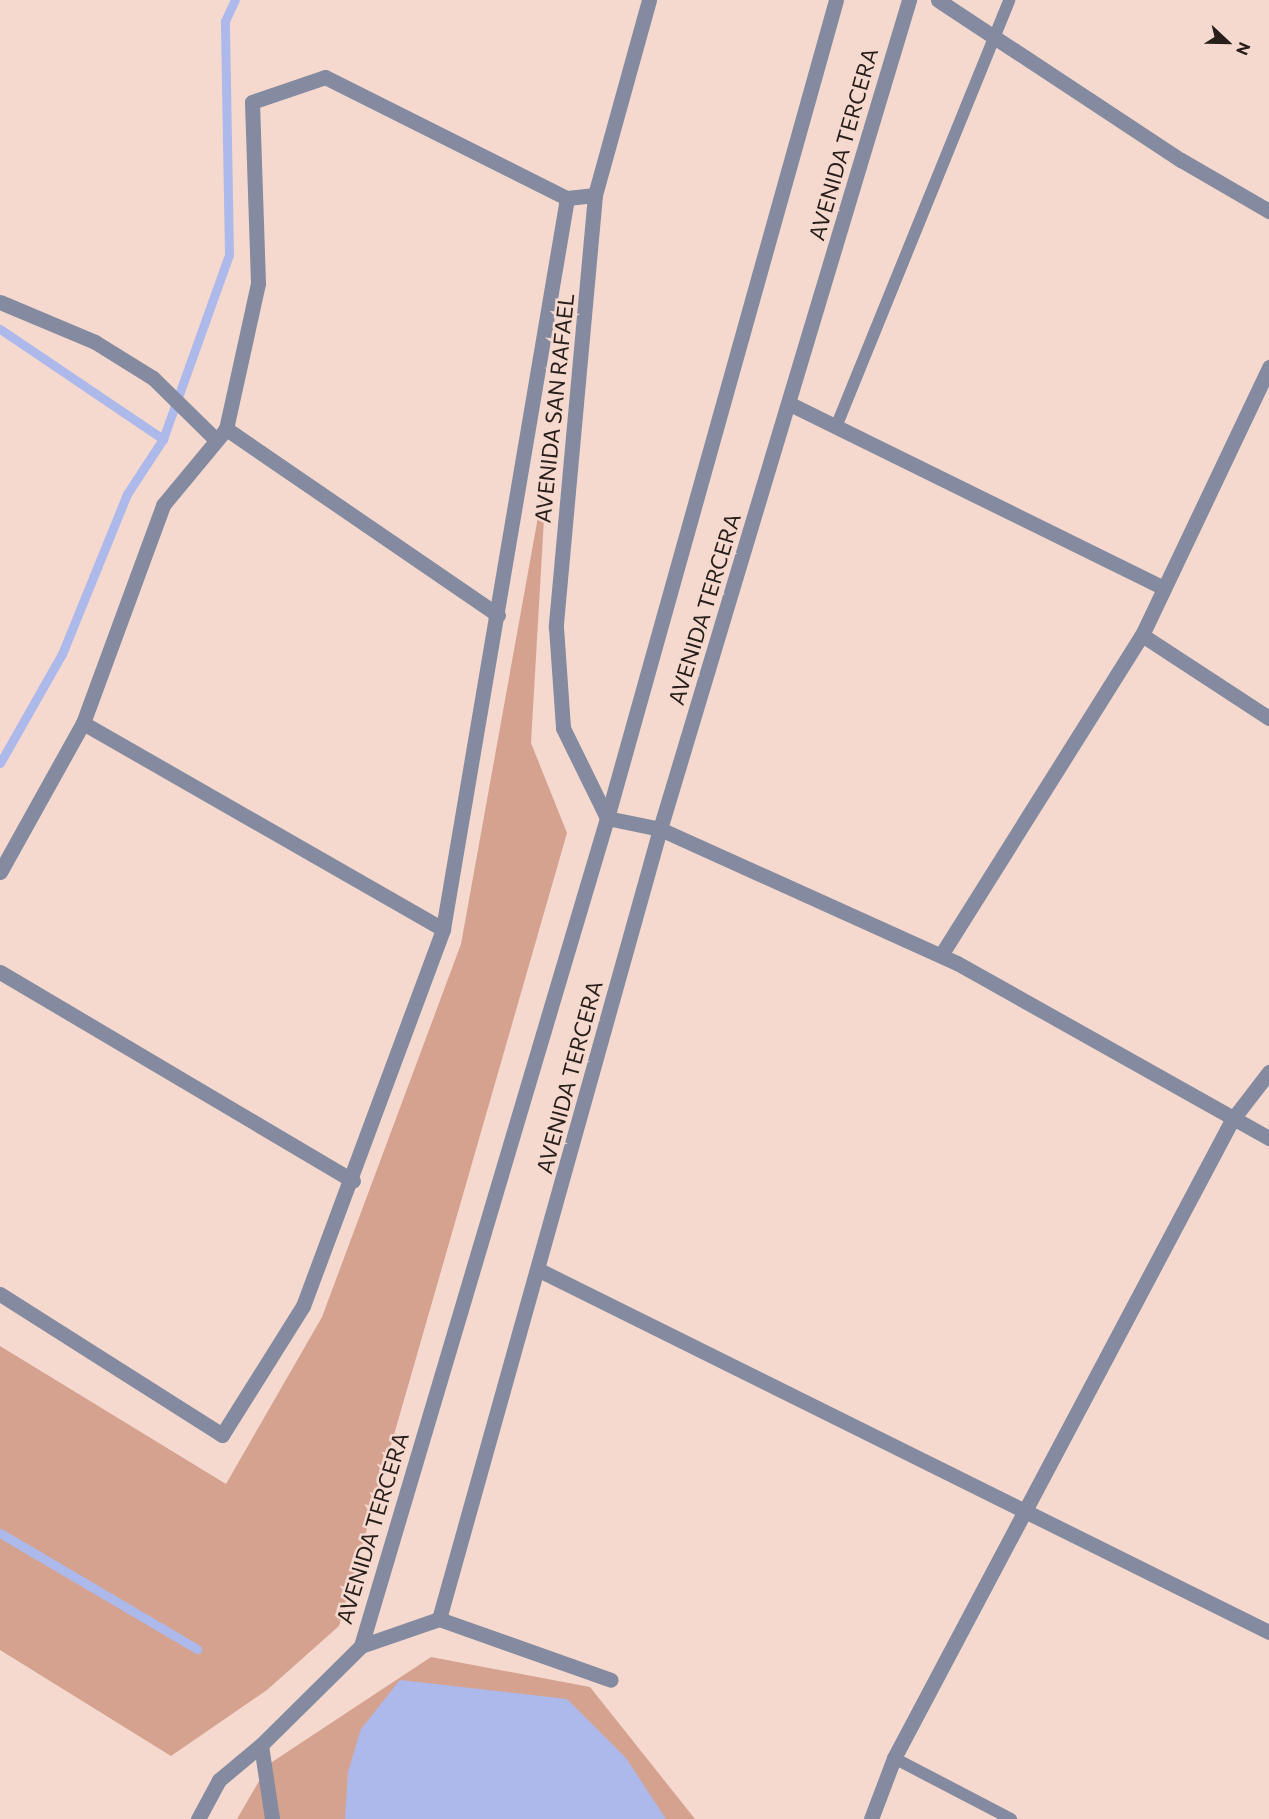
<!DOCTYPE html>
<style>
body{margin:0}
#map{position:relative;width:1269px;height:1819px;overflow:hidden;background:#f5d9cf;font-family:Commissioner,sans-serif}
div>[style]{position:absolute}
.green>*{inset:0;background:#d6a290}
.water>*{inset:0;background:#adb9ea}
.stream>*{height:9px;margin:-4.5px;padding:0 4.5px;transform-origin:4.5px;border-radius:4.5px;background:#adb9ea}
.service>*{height:12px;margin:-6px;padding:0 6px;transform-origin:6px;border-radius:6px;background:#848a9f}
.minor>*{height:15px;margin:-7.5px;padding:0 7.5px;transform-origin:7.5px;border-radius:7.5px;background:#848a9f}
.tertiary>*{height:15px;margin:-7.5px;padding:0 7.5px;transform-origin:7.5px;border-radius:7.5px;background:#848a9f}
span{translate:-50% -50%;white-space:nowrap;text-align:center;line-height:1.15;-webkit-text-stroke:5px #f5d9cf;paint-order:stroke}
.street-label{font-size:22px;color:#281e1a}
.north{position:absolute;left:1197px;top:12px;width:60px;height:60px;-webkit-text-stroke:4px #f5d9cf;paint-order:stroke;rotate:112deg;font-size:16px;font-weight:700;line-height:24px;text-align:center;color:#281e1a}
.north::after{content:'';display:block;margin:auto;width:21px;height:27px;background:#281e1a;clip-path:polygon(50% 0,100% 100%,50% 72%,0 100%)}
</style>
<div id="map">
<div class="green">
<i style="clip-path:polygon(547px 467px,531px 743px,567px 833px,339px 1626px,267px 1690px,171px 1756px,0 1650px,0 1346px,226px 1484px,322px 1317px,461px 944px)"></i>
<i style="clip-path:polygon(431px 1657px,590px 1687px,695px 1819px,237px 1819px,269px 1764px)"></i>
</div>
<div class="water">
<i style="clip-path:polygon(400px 1680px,567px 1699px,626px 1758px,666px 1819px,345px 1819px,348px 1772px,361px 1729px)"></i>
</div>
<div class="stream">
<i style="left:0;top:329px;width:197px;rotate:34deg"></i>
<i style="left:0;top:763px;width:125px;rotate:-60.4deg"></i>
<i style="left:62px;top:654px;width:173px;rotate:-67.9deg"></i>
<i style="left:127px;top:494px;width:66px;rotate:-56.8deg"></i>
<i style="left:163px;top:439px;width:195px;rotate:-70.3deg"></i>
<i style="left:229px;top:255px;width:234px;rotate:-91deg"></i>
<i style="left:225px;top:21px;width:23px;rotate:-65deg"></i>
<i style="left:0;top:1533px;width:229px;rotate:30.5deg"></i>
</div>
<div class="service">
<i style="left:836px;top:427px;width:461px;rotate:-67.9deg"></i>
<i style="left:894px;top:1758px;width:132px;rotate:27.5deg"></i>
</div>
<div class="minor">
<i style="left:649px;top:0;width:202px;rotate:105.5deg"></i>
<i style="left:595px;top:195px;width:434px;rotate:95.2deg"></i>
<i style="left:556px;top:627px;width:101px;rotate:86deg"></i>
<i style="left:563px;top:728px;width:100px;rotate:63.9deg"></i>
<i style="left:607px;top:818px;width:54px;rotate:11.7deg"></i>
<i style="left:660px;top:829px;width:326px;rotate:24.3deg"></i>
<i style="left:957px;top:963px;width:358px;rotate:29.3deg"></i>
<i style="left:938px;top:0;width:291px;rotate:33.4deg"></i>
<i style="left:1181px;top:160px;width:102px;rotate:30.1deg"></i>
<i style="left:0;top:302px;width:103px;rotate:22.8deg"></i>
<i style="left:95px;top:342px;width:68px;rotate:31.8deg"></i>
<i style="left:153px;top:378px;width:88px;rotate:44.5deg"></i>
<i style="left:790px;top:404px;width:417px;rotate:26.2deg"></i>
<i style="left:498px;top:615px;width:330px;rotate:-145.6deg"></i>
<i style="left:226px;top:429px;width:149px;rotate:-77.6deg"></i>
<i style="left:258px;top:283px;width:181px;rotate:-91.9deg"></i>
<i style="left:252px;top:102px;width:77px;rotate:-18.9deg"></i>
<i style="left:325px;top:77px;width:271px;rotate:26.6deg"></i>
<i style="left:1142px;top:635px;width:152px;rotate:33.2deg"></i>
<i style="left:83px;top:723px;width:415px;rotate:29.8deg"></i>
<i style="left:0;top:872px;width:171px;rotate:-60.9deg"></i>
<i style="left:83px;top:723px;width:232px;rotate:-69.8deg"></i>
<i style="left:163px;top:505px;width:99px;rotate:-50.3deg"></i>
<i style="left:941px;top:955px;width:378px;rotate:-57.9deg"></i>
<i style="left:1142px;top:635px;width:297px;rotate:-64.6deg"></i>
<i style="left:0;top:972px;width:410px;rotate:30.6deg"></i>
<i style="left:539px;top:1270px;width:815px;rotate:26.38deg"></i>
<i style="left:0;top:1294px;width:263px;rotate:32.4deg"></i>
<i style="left:222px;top:1435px;width:152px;rotate:-57.9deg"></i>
<i style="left:303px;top:1306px;width:402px;rotate:-69.6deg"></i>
<i style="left:443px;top:929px;width:741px;rotate:-80.37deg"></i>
<i style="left:567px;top:198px;width:28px;rotate:-6deg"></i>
<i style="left:439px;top:1619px;width:182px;rotate:19.5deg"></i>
<i style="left:261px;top:1745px;width:75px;rotate:81.5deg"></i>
<i style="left:871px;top:1819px;width:65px;rotate:-69.3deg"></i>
<i style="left:894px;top:1758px;width:722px;rotate:-62.09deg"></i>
<i style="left:1232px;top:1120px;width:61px;rotate:-52.4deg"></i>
</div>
<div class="tertiary">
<i style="left:361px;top:1646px;width:864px;rotate:-73.45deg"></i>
<i style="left:607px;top:818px;width:849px;rotate:-74.36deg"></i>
<i style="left:198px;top:1819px;width:44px;rotate:-61.7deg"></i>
<i style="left:219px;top:1780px;width:55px;rotate:-39.8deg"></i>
<i style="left:261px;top:1745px;width:141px;rotate:-44.7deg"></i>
<i style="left:361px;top:1646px;width:83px;rotate:-19.1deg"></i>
<i style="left:439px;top:1619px;width:820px;rotate:-74.37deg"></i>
<i style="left:660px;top:829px;width:866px;rotate:-73.28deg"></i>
</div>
<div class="street-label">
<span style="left:843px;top:144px;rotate:-74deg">AVENIDA TERCERA</span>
<span style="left:554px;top:408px;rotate:-84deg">AVENIDA SAN RAFAEL</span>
<span style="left:704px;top:609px;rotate:-73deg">AVENIDA TERCERA</span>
<span style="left:569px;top:1077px;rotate:-75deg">AVENIDA TERCERA</span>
<span style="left:372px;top:1528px;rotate:-73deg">AVENIDA TERCERA</span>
</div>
<div class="north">N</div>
</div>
